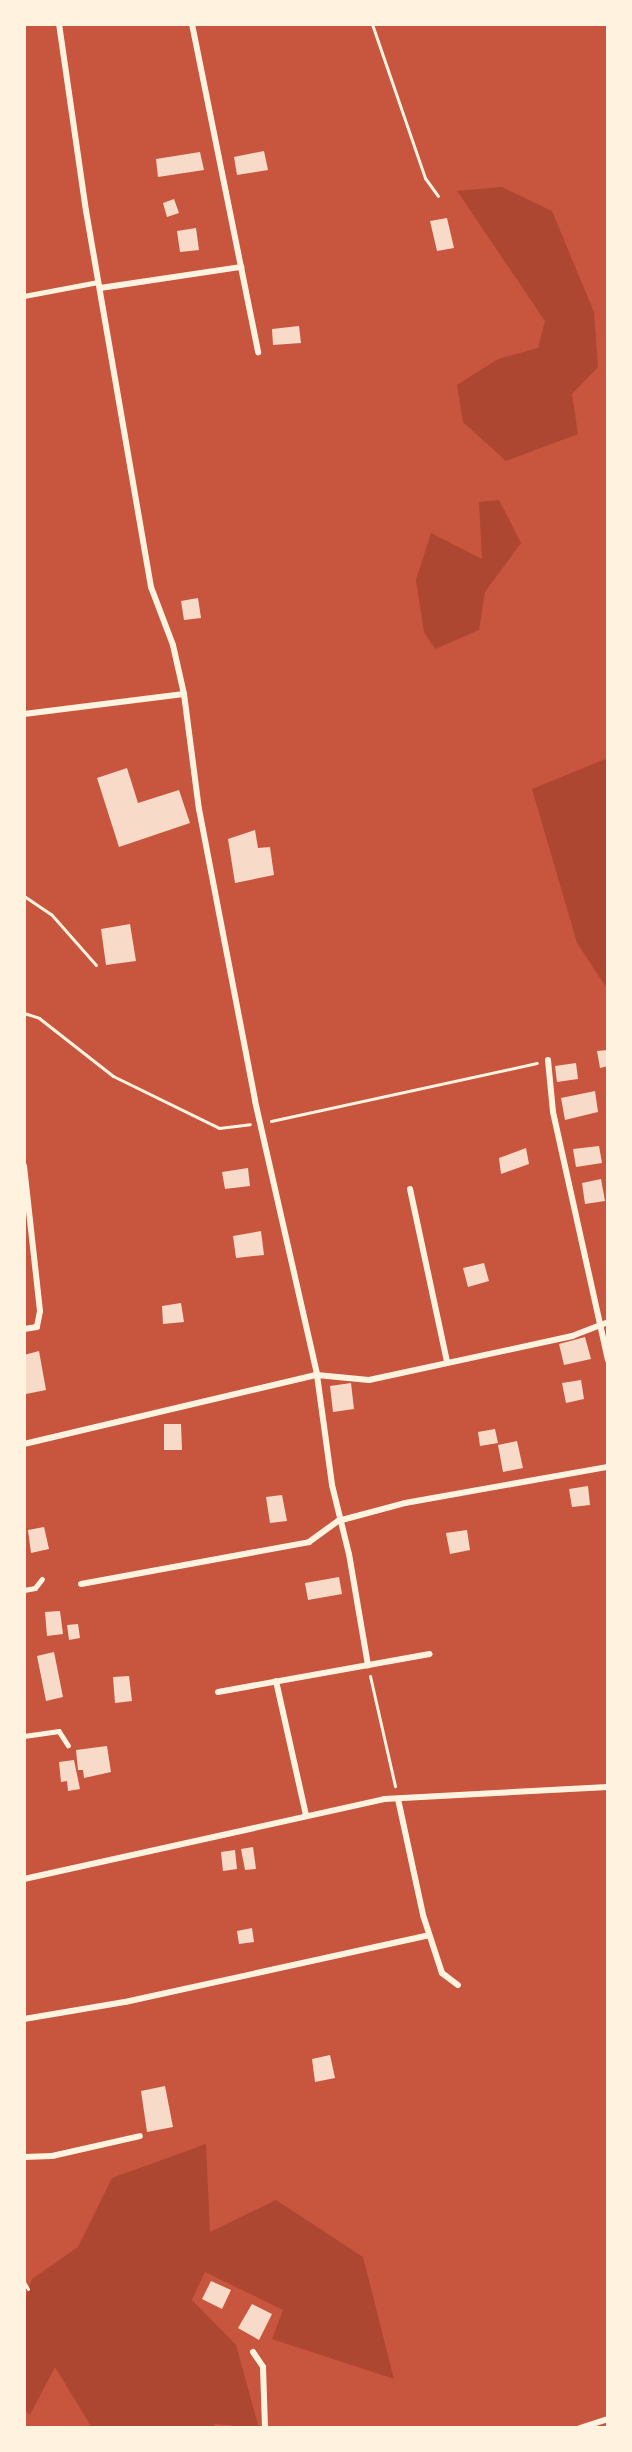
<!DOCTYPE html>
<style>
body{margin:0}
#map{position:relative;width:632px;height:2452px;overflow:hidden;background:#c8553d;font-family:Raleway,sans-serif}
div>[style]{position:absolute}
.green>*{inset:0;background:#ae4732}
.building>*{inset:0;background:#f7dbc8}
.path>*{height:3px;margin:-1.5px;padding:0 1.5px;transform-origin:1.5px;border-radius:1.5px;background:#fff3e0}
.service>*{height:4.5px;margin:-2.25px;padding:0 2.25px;transform-origin:2.25px;border-radius:2.25px;background:#fff3e0}
.minor>*{height:6px;margin:-3px;padding:0 3px;transform-origin:3px;border-radius:3px;background:#fff3e0}
span{translate:-50% -50%;white-space:nowrap;text-align:center;line-height:1.15;-webkit-text-stroke:6px #fff3e0;paint-order:stroke}
.frame{position:absolute;inset:0;border:26px solid #fff3e0;pointer-events:none}
</style>
<div id="map">
<div class="green">
<i style="clip-path:polygon(502px 187px,552px 211px,594px 312px,598px 367px,572px 394px,578px 434px,506px 461px,463px 422px,457px 385px,498px 359px,538px 348px,545px 321px,457px 191px)"></i>
<i style="clip-path:polygon(499px 500px,521px 543px,485px 592px,479px 630px,435px 649px,424px 632px,416px 580px,431px 533px,482px 559px,479px 502px)"></i>
<i style="clip-path:polygon(608px 758px,608px 990px,577px 943px,532px 789px)"></i>
<i style="clip-path:polygon(206px 2144px,210px 2232px,276px 2200px,363px 2257px,394px 2379px,272px 2339px,283px 2310px,205px 2272px,192px 2300px,236px 2345px,259px 2428px,215px 2424px,212px 2428px,92px 2428px,55px 2367px,30px 2415px,24px 2410px,24px 2302px,32px 2279px,78px 2247px,112px 2178px)"></i>
</div>
<div class="building">
<i style="clip-path:polygon(264px 151px,268px 170px,237px 175px,234px 157px)"></i>
<i style="clip-path:polygon(200px 152px,204px 170px,158px 177px,156px 159px)"></i>
<i style="clip-path:polygon(174px 199px,179px 213px,167px 217px,163px 203px)"></i>
<i style="clip-path:polygon(447px 218px,454px 248px,437px 251px,430px 221px)"></i>
<i style="clip-path:polygon(196px 228px,199px 250px,180px 252px,177px 231px)"></i>
<i style="clip-path:polygon(299px 326px,301px 343px,273px 345px,272px 329px)"></i>
<i style="clip-path:polygon(198px 598px,201px 618px,184px 620px,181px 601px)"></i>
<i style="clip-path:polygon(127px 768px,138px 803px,179px 790px,190px 823px,119px 847px,97px 778px)"></i>
<i style="clip-path:polygon(255px 830px,258px 848px,270px 847px,274px 875px,235px 883px,228px 839px)"></i>
<i style="clip-path:polygon(130px 924px,136px 961px,106px 965px,101px 929px)"></i>
<i style="clip-path:polygon(608px 1050px,608px 1066px,600px 1068px,597px 1051px)"></i>
<i style="clip-path:polygon(576px 1063px,578px 1079px,557px 1082px,555px 1066px)"></i>
<i style="clip-path:polygon(595px 1091px,598px 1112px,565px 1120px,561px 1098px)"></i>
<i style="clip-path:polygon(599px 1146px,602px 1163px,576px 1167px,573px 1149px)"></i>
<i style="clip-path:polygon(526px 1148px,529px 1164px,501px 1174px,499px 1158px)"></i>
<i style="clip-path:polygon(248px 1168px,250px 1186px,225px 1189px,222px 1172px)"></i>
<i style="clip-path:polygon(601px 1179px,605px 1201px,585px 1204px,582px 1183px)"></i>
<i style="clip-path:polygon(261px 1231px,264px 1255px,236px 1258px,233px 1236px)"></i>
<i style="clip-path:polygon(484px 1263px,489px 1281px,468px 1287px,463px 1268px)"></i>
<i style="clip-path:polygon(181px 1303px,184px 1322px,163px 1324px,162px 1306px)"></i>
<i style="clip-path:polygon(585px 1337px,591px 1359px,564px 1365px,559px 1344px)"></i>
<i style="clip-path:polygon(39px 1351px,46px 1390px,26px 1394px,24px 1355px)"></i>
<i style="clip-path:polygon(581px 1380px,584px 1399px,566px 1403px,562px 1383px)"></i>
<i style="clip-path:polygon(351px 1383px,354px 1409px,333px 1412px,330px 1386px)"></i>
<i style="clip-path:polygon(164px 1424px,181px 1424px,182px 1450px,164px 1450px)"></i>
<i style="clip-path:polygon(495px 1429px,498px 1443px,480px 1446px,478px 1432px)"></i>
<i style="clip-path:polygon(517px 1441px,523px 1468px,503px 1472px,498px 1445px)"></i>
<i style="clip-path:polygon(588px 1486px,590px 1505px,572px 1507px,569px 1489px)"></i>
<i style="clip-path:polygon(282px 1495px,287px 1521px,270px 1523px,266px 1497px)"></i>
<i style="clip-path:polygon(44px 1527px,49px 1549px,31px 1553px,28px 1530px)"></i>
<i style="clip-path:polygon(467px 1530px,470px 1550px,450px 1554px,446px 1533px)"></i>
<i style="clip-path:polygon(339px 1577px,342px 1594px,308px 1600px,305px 1583px)"></i>
<i style="clip-path:polygon(60px 1611px,63px 1634px,47px 1636px,45px 1612px)"></i>
<i style="clip-path:polygon(78px 1624px,80px 1638px,69px 1640px,67px 1625px)"></i>
<i style="clip-path:polygon(54px 1652px,63px 1697px,46px 1701px,37px 1656px)"></i>
<i style="clip-path:polygon(129px 1676px,132px 1701px,115px 1703px,113px 1677px)"></i>
<i style="clip-path:polygon(107px 1746px,111px 1772px,84px 1778px,83px 1770px,78px 1770px,76px 1750px)"></i>
<i style="clip-path:polygon(74px 1760px,80px 1789px,68px 1791px,67px 1781px,61px 1782px,59px 1762px)"></i>
<i style="clip-path:polygon(253px 1847px,256px 1869px,245px 1870px,241px 1849px)"></i>
<i style="clip-path:polygon(235px 1850px,237px 1869px,223px 1871px,221px 1852px)"></i>
<i style="clip-path:polygon(252px 1928px,254px 1942px,239px 1944px,237px 1931px)"></i>
<i style="clip-path:polygon(330px 2055px,335px 2078px,315px 2082px,312px 2059px)"></i>
<i style="clip-path:polygon(165px 2086px,173px 2127px,147px 2132px,141px 2091px)"></i>
<i style="clip-path:polygon(211px 2281px,231px 2290px,222px 2309px,202px 2299px)"></i>
<i style="clip-path:polygon(252px 2304px,272px 2314px,259px 2340px,238px 2328px)"></i>
</div>
<div class="path">
<i style="left:372px;top:24px;width:163px;rotate:71deg"></i>
<i style="left:425px;top:178px;width:22px;rotate:54deg"></i>
<i style="left:24px;top:896px;width:32px;rotate:34deg"></i>
<i style="left:51px;top:914px;width:68px;rotate:48.6deg"></i>
<i style="left:24px;top:1013px;width:16px;rotate:18deg"></i>
<i style="left:39px;top:1018px;width:94px;rotate:38.1deg"></i>
<i style="left:113px;top:1076px;width:118px;rotate:26.1deg"></i>
<i style="left:219px;top:1128px;width:31px;rotate:-7deg"></i>
<i style="left:271px;top:1121px;width:272px;rotate:-12.3deg"></i>
<i style="left:370px;top:1676px;width:113px;rotate:77.2deg"></i>
<i style="left:24px;top:2282px;width:8px;rotate:60deg"></i>
</div>
<div class="service">
<i style="left:24px;top:296px;width:75px;rotate:-10.7deg"></i>
<i style="left:24px;top:1590px;width:11px;rotate:-10deg"></i>
<i style="left:35px;top:1588px;width:11px;rotate:-52deg"></i>
<i style="left:24px;top:1736px;width:35px;rotate:-8deg"></i>
<i style="left:59px;top:1731px;width:17px;rotate:57deg"></i>
</div>
<div class="minor">
<i style="left:192px;top:24px;width:335px;rotate:78.6deg"></i>
<i style="left:100px;top:288px;width:143px;rotate:-8.5deg"></i>
<i style="left:184px;top:694px;width:116px;rotate:82.6deg"></i>
<i style="left:199px;top:809px;width:297px;rotate:79.1deg"></i>
<i style="left:255px;top:1101px;width:281px;rotate:77.2deg"></i>
<i style="left:317px;top:1375px;width:111px;rotate:82.2deg"></i>
<i style="left:332px;top:1485px;width:71px;rotate:76.2deg"></i>
<i style="left:349px;top:1554px;width:113px;rotate:80.3deg"></i>
<i style="left:24px;top:714px;width:161px;rotate:-7.1deg"></i>
<i style="left:184px;top:694px;width:50px;rotate:-102.7deg"></i>
<i style="left:173px;top:645px;width:62px;rotate:-110.8deg"></i>
<i style="left:151px;top:587px;width:382px;rotate:-99.8deg"></i>
<i style="left:86px;top:211px;width:189px;rotate:-98.2deg"></i>
<i style="left:548px;top:1060px;width:52px;rotate:84.5deg"></i>
<i style="left:553px;top:1112px;width:254px;rotate:77.5deg"></i>
<i style="left:24px;top:1166px;width:146px;rotate:83.7deg"></i>
<i style="left:40px;top:1311px;width:16px;rotate:101deg"></i>
<i style="left:37px;top:1327px;width:13px;rotate:171deg"></i>
<i style="left:410px;top:1189px;width:177px;rotate:77.9deg"></i>
<i style="left:24px;top:1444px;width:301px;rotate:-13.3deg"></i>
<i style="left:317px;top:1375px;width:52px;rotate:5.5deg"></i>
<i style="left:369px;top:1380px;width:208px;rotate:-12.2deg"></i>
<i style="left:572px;top:1336px;width:39px;rotate:-21deg"></i>
<i style="left:81px;top:1584px;width:232px;rotate:-10.4deg"></i>
<i style="left:309px;top:1542px;width:36px;rotate:-36deg"></i>
<i style="left:338px;top:1521px;width:69px;rotate:-15deg"></i>
<i style="left:405px;top:1503px;width:206px;rotate:-10.1deg"></i>
<i style="left:276px;top:1681px;width:137px;rotate:77.4deg"></i>
<i style="left:218px;top:1692px;width:215px;rotate:-10.2deg"></i>
<i style="left:398px;top:1799px;width:119px;rotate:77.8deg"></i>
<i style="left:423px;top:1915px;width:61px;rotate:71.9deg"></i>
<i style="left:442px;top:1973px;width:20px;rotate:37deg"></i>
<i style="left:24px;top:1879px;width:369px;rotate:-12.5deg"></i>
<i style="left:384px;top:1799px;width:224px;rotate:-3.1deg"></i>
<i style="left:24px;top:2019px;width:102px;rotate:-9.6deg"></i>
<i style="left:125px;top:2002px;width:311px;rotate:-12.4deg"></i>
<i style="left:24px;top:2157px;width:28px;rotate:-2deg"></i>
<i style="left:52px;top:2156px;width:90px;rotate:-12.8deg"></i>
<i style="left:253px;top:2352px;width:18px;rotate:56deg"></i>
<i style="left:263px;top:2367px;width:61px;rotate:88.1deg"></i>
<i style="left:580px;top:2428px;width:29px;rotate:-18deg"></i>
</div>
<div class="frame"></div>
</div>
